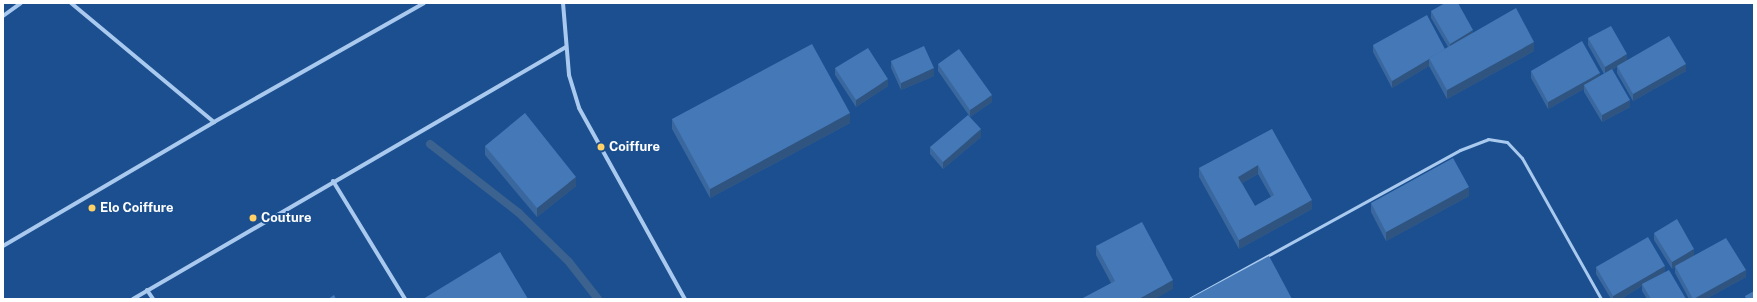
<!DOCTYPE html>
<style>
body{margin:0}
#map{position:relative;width:1757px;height:302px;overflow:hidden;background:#1b4f8f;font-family:"Public Sans",sans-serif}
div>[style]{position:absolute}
.stream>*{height:8px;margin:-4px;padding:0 4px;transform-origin:4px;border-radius:4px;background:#3c6290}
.service>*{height:3px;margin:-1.5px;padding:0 1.5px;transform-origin:1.5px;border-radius:1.5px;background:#a9c9ee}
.minor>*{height:4px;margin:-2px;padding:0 2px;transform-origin:2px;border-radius:2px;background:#a9c9ee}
.wall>*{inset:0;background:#3a679d}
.shaded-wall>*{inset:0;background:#305480}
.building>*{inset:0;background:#4478b7}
.dots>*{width:11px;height:11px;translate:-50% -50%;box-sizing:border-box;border:2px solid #1b4f8f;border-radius:50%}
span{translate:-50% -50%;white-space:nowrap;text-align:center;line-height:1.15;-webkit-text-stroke:4px #1b4f8f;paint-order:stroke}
.poi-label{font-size:13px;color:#fff;font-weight:700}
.left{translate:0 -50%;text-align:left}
.frame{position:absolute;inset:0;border:4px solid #fff;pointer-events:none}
</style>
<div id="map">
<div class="stream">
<i style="left:430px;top:144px;width:113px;rotate:37.8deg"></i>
<i style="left:519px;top:213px;width:70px;rotate:44.4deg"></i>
<i style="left:569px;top:262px;width:47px;rotate:51.9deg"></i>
</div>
<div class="service">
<i style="left:1189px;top:299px;width:309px;rotate:-28.8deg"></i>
<i style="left:1460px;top:150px;width:30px;rotate:-21deg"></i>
<i style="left:1488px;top:139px;width:19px;rotate:9deg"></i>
<i style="left:1507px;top:142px;width:22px;rotate:47deg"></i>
<i style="left:1522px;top:158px;width:162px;rotate:60.7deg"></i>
</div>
<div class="minor">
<i style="left:71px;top:3px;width:186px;rotate:39.8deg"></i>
<i style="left:563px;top:3px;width:72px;rotate:85.2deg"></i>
<i style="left:569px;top:75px;width:34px;rotate:73deg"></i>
<i style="left:579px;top:108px;width:218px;rotate:61deg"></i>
<i style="left:3px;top:16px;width:22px;rotate:-36deg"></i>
<i style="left:333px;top:181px;width:138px;rotate:58.6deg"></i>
<i style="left:3px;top:246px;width:245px;rotate:-30.4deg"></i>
<i style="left:214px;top:122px;width:241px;rotate:-29.5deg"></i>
<i style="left:147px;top:290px;width:11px;rotate:56deg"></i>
<i style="left:133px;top:299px;width:501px;rotate:-30.2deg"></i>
</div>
<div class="wall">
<i style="clip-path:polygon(1431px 11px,1473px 33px,1534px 51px,1447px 99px,1429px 66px,1392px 88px,1373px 52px,1373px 45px,1445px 49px,1448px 47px,1431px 18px)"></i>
<i style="clip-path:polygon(1588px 38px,1627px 60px,1686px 71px,1633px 101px,1617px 73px,1617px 67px,1612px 70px,1630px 107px,1602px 122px,1584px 92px,1584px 89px,1548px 109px,1531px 78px,1531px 71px,1600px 76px,1604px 74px,1588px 45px)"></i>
<i style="clip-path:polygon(891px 61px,934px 76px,901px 90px,891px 68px)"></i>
<i style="clip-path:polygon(938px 64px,992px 102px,970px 117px,938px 71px)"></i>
<i style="clip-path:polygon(835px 68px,888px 86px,856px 107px,835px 75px)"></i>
<i style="clip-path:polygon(672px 119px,850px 123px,710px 198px,672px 129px)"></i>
<i style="clip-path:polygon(evenodd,1272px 129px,1312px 209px,1239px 249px,1199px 177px,1199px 168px,1272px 129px,1258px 174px,1271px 197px,1255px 206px,1242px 183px,1258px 174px)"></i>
<i style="clip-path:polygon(981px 137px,943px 169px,930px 154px,930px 147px)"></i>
<i style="clip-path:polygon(485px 146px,576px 186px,537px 217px,485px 155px)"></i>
<i style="clip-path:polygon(1469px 196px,1386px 241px,1371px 212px,1371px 203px)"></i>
<i style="clip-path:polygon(1654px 233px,1694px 256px,1746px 277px,1706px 299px,1689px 299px,1675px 273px,1675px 267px,1672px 269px,1654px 240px)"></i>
<i style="clip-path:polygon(1096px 246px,1173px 289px,1111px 283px,1096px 255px)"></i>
<i style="clip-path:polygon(1596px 267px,1665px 272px,1686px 299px,1647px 299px,1642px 291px,1642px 286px,1621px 299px,1611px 299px,1596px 274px)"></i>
</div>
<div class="shaded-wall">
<i style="clip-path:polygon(1473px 30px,1473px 37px,1450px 51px,1450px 44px)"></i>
<i style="clip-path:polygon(1534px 42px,1534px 51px,1447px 99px,1447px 90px)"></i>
<i style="clip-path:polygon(1627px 54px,1627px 61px,1605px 74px,1605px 67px)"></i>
<i style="clip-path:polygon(1429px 59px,1429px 66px,1392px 88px,1392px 81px)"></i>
<i style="clip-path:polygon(1686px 64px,1686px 71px,1633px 101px,1633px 94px)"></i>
<i style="clip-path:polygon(934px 68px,934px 76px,901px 90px,901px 83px)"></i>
<i style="clip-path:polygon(1600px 73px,1600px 80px,1584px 85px,1584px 89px,1548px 109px,1548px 102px)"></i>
<i style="clip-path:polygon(888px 79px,888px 86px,856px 107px,856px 100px)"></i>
<i style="clip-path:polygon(992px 95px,992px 102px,970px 117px,970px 110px)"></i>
<i style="clip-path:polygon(1630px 100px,1630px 107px,1602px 122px,1602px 115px)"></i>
<i style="clip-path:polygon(850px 113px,850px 123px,710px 198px,710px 189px)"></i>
<i style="clip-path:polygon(981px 129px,981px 137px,943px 169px,943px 162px)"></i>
<i style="clip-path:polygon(1258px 165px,1258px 174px,1238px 185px,1238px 177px)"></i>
<i style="clip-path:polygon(576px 177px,576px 186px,537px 217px,537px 208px)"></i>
<i style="clip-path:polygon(1469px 187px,1469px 196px,1386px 241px,1386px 232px)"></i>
<i style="clip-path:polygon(1312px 200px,1312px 209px,1239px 249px,1239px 240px)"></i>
<i style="clip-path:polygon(1694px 249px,1694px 256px,1672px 269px,1672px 262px)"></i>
<i style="clip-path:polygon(1665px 266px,1665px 273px,1642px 284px,1642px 286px,1621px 299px,1613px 299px,1613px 296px)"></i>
<i style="clip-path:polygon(1746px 270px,1746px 277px,1706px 299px,1694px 299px)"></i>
<i style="clip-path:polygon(1173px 280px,1173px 289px,1155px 299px,1139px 299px)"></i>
</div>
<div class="building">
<i style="clip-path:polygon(1445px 3px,1458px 3px,1473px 30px,1450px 44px,1431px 11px)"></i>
<i style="clip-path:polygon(1516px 8px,1534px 42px,1447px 90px,1429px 58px)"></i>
<i style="clip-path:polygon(1427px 15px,1445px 49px,1429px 58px,1429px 59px,1392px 81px,1373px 45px)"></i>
<i style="clip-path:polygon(1611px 26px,1627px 54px,1605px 67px,1588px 38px)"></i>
<i style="clip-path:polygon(1669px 36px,1686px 64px,1633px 94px,1617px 66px)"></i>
<i style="clip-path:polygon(1582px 41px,1600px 73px,1548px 102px,1531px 71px)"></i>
<i style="clip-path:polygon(812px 44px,850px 113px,710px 189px,672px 119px)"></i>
<i style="clip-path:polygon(924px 46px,934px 68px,901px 83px,891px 61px)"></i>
<i style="clip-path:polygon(868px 48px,888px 79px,856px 100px,835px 68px)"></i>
<i style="clip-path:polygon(959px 49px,992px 95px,970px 110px,938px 64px)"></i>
<i style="clip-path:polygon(1612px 69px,1630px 100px,1602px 115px,1584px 85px)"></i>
<i style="clip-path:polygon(525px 113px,576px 177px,537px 208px,485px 146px)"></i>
<i style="clip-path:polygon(968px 115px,981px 129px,943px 162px,930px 147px)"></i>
<i style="clip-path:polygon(evenodd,1272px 129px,1312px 200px,1239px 240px,1199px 168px,1272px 129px,1258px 165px,1274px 195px,1255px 206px,1238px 177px,1258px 165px)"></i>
<i style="clip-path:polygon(1453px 158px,1469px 187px,1386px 232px,1371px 203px)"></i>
<i style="clip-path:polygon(1677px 219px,1694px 249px,1672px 262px,1654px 233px)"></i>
<i style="clip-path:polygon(1142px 222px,1173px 280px,1139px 299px,1081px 299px,1115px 281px,1096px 246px)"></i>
<i style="clip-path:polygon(1648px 237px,1665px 266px,1613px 296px,1596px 267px)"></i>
<i style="clip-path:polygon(1726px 238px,1746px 270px,1693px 299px,1675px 266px)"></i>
<i style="clip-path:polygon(500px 252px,528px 299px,423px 299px)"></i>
<i style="clip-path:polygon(1269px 256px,1292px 299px,1189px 299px)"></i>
<i style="clip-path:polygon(1669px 270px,1686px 299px,1651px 299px,1642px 284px)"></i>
<i style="clip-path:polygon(1754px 291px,1754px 299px,1746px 299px,1745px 296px)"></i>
<i style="clip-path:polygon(334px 295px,336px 299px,328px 299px)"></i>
</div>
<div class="dots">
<i style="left:601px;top:147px;background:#ffd166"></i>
<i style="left:92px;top:208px;background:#ffd166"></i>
<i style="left:253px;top:218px;background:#ffd166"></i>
</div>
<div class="poi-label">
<span class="left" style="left:609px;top:147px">Coiffure</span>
<span class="left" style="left:100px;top:208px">Elo Coiffure</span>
<span class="left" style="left:261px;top:218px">Couture</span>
</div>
<div class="frame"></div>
</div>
